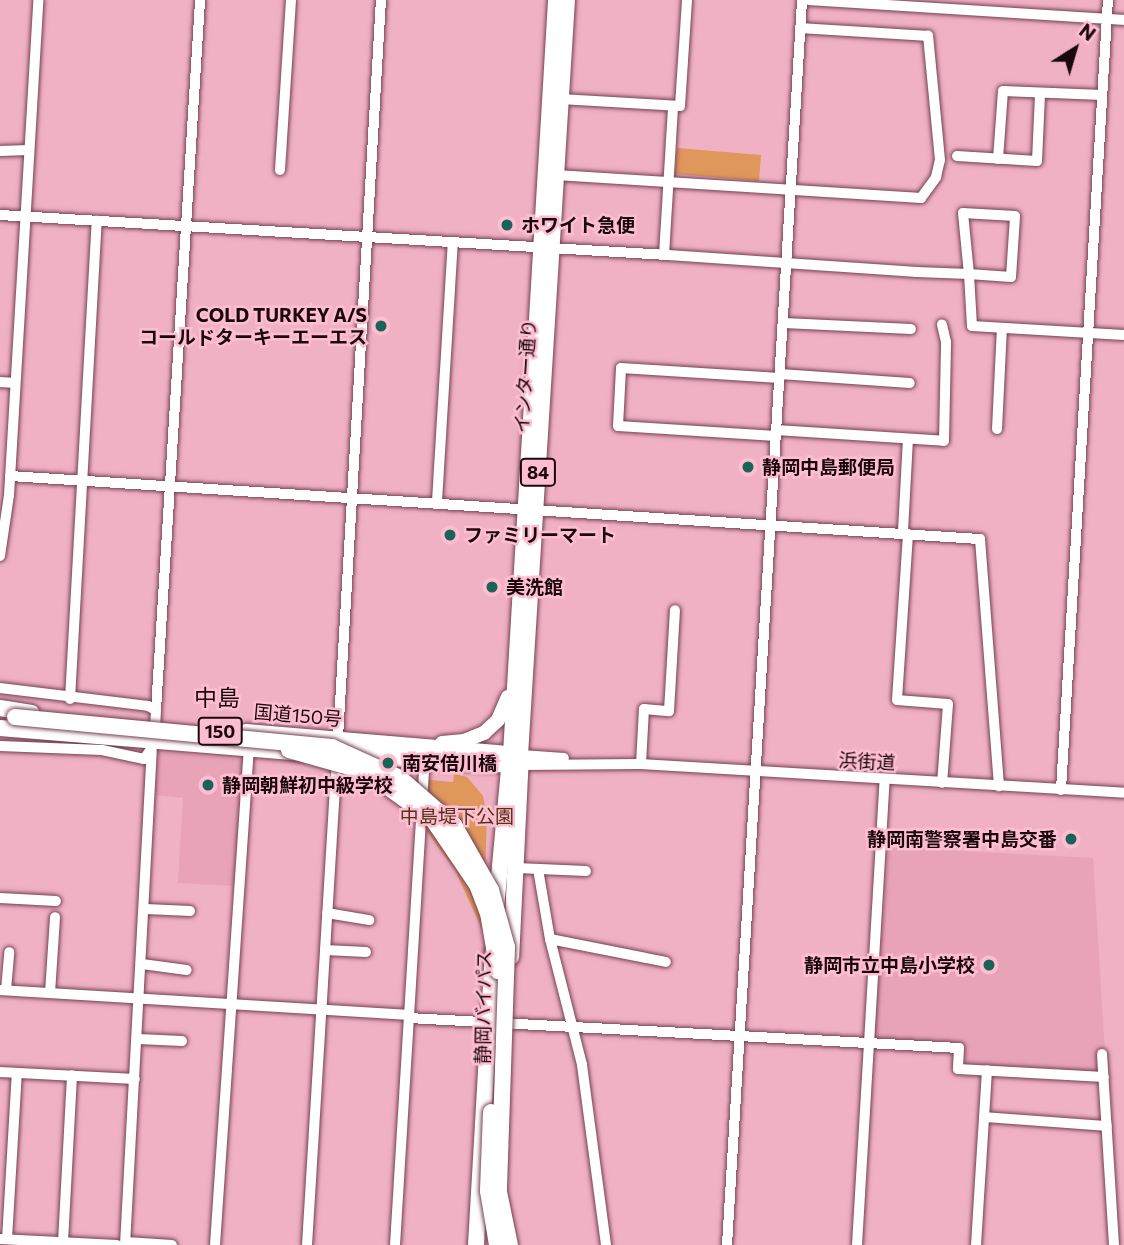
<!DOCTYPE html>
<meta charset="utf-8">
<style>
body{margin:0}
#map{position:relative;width:1124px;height:1245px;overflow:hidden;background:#f0b1c4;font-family:Commissioner,"Noto Sans JP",sans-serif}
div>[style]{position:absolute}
.built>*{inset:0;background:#e9a3b9}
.green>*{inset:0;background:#e0975c}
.roads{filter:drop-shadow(0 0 2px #764153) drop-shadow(0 0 2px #764153)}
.minor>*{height:10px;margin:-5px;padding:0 5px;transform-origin:5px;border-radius:5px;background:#fff}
.major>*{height:14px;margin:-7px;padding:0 7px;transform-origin:7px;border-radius:7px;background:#fff}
.highway>*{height:16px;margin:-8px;padding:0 8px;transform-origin:8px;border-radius:8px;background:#fff}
.bridges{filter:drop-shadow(0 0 2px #764153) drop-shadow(0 0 2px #764153)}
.highway-bridge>*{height:16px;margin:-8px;padding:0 8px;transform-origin:8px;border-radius:8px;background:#fff}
.dots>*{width:19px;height:19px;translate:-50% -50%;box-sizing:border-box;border:4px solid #febed1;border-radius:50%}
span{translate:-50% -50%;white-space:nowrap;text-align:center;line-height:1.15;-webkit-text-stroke:5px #febed1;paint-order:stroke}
.shield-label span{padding:2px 5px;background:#febed1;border:2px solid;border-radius:5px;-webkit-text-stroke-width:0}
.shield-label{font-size:18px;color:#1b070e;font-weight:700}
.poi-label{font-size:19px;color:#1b070e;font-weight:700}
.left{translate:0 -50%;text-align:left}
.right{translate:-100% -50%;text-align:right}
.street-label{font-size:19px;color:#1b070e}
.park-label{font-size:19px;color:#533216}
.quarter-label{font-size:23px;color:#1b070e}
.north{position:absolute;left:1040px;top:14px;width:70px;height:70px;-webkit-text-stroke:5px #febed1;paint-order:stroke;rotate:37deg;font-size:19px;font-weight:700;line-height:28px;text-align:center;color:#1b070e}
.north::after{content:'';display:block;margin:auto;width:24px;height:32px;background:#1b070e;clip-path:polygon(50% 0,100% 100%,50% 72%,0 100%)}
</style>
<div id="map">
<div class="built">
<i style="clip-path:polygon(158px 752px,244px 760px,235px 886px,178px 883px,183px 798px,155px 795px)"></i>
<i style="clip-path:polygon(889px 847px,1093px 858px,1105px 1052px,1098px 1072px,966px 1065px,965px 1045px,874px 1040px)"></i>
</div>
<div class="green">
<i style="clip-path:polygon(677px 148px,761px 155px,759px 181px,675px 174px)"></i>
<i style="clip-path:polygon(428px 771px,430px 780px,453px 782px,454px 773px,467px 777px,483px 796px,487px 815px,483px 932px,455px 870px,425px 829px)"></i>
</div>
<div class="roads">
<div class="minor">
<i style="left:809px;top:0;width:316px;rotate:3.6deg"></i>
<i style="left:561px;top:99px;width:119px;rotate:3.4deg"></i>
<i style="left:680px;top:106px;width:106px;rotate:-86.2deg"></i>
<i style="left:0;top:151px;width:29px;rotate:-2deg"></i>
<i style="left:957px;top:156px;width:80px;rotate:3.6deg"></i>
<i style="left:1037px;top:161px;width:67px;rotate:-87.4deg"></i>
<i style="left:998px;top:159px;width:68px;rotate:-85.8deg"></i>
<i style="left:1003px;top:91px;width:99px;rotate:2.3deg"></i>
<i style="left:280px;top:170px;width:170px;rotate:-86.3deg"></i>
<i style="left:556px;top:175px;width:366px;rotate:3.6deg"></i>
<i style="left:921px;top:198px;width:26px;rotate:-54deg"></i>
<i style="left:936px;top:177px;width:17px;rotate:-77deg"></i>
<i style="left:940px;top:160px;width:125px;rotate:-95.5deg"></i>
<i style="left:928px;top:36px;width:128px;rotate:-176.4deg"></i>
<i style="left:0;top:215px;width:669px;rotate:3.43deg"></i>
<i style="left:668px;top:255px;width:250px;rotate:3.9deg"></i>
<i style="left:917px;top:272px;width:52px;rotate:2.2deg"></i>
<i style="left:969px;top:274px;width:42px;rotate:4.1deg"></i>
<i style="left:1011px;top:277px;width:61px;rotate:-86.2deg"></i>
<i style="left:1015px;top:216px;width:52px;rotate:-176.7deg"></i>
<i style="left:963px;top:213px;width:61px;rotate:84.4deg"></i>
<i style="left:969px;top:274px;width:52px;rotate:86.7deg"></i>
<i style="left:972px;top:326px;width:152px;rotate:3.4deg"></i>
<i style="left:664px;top:255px;width:149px;rotate:-86.5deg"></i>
<i style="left:784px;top:323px;width:127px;rotate:2.7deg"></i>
<i style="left:780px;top:374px;width:130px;rotate:4deg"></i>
<i style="left:0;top:382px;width:15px;rotate:4deg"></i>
<i style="left:997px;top:429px;width:101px;rotate:-87.2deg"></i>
<i style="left:776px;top:430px;width:168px;rotate:3.7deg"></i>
<i style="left:944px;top:441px;width:99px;rotate:-88.8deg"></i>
<i style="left:946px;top:342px;width:18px;rotate:-103deg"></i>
<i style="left:776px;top:436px;width:158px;rotate:-176.4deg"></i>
<i style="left:618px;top:426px;width:58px;rotate:-87deg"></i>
<i style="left:621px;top:368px;width:159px;rotate:3.6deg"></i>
<i style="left:10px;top:476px;width:972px;rotate:3.72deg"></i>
<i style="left:980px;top:539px;width:248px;rotate:85.6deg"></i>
<i style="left:437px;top:501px;width:258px;rotate:-86.5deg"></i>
<i style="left:903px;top:531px;width:92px;rotate:-86.9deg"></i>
<i style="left:908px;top:534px;width:166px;rotate:93.8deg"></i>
<i style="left:897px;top:700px;width:51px;rotate:4.5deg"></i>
<i style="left:948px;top:704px;width:79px;rotate:94.3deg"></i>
<i style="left:0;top:556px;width:62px;rotate:-81.6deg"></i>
<i style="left:9px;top:495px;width:496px;rotate:-86.6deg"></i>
<i style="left:0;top:688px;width:149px;rotate:6.9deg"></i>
<i style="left:148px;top:706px;width:9px;rotate:27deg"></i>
<i style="left:156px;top:710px;width:18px;rotate:93deg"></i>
<i style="left:70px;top:699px;width:479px;rotate:-86.8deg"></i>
<i style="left:156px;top:710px;width:711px;rotate:-86.45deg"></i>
<i style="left:338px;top:738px;width:739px;rotate:-86.67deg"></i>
<i style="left:0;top:746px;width:102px;rotate:2.2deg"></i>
<i style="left:102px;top:750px;width:43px;rotate:12.1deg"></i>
<i style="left:144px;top:759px;width:16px;rotate:-55deg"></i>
<i style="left:521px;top:755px;width:43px;rotate:4deg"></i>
<i style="left:641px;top:764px;width:55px;rotate:-86.9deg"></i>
<i style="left:644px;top:709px;width:25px;rotate:5deg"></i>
<i style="left:669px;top:711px;width:101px;rotate:-86.6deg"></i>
<i style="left:521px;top:765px;width:120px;rotate:-0.5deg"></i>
<i style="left:641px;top:764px;width:484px;rotate:3.4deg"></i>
<i style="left:1061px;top:790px;width:791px;rotate:-86.6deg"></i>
<i style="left:517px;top:868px;width:69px;rotate:2.5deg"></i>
<i style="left:538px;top:869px;width:71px;rotate:80.3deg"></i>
<i style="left:550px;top:939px;width:130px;rotate:75.7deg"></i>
<i style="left:582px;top:1065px;width:182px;rotate:82.4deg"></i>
<i style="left:0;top:898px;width:56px;rotate:3.1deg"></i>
<i style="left:146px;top:909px;width:44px;rotate:2.6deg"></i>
<i style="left:327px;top:913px;width:43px;rotate:9.5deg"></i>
<i style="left:550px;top:939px;width:118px;rotate:11.2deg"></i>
<i style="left:325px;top:950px;width:41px;rotate:2.8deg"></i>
<i style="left:142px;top:964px;width:45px;rotate:7.6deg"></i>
<i style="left:0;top:990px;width:410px;rotate:3.5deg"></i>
<i style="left:6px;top:990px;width:38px;rotate:-85deg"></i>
<i style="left:50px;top:993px;width:76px;rotate:-86.2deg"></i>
<i style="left:409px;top:1018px;width:551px;rotate:3.12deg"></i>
<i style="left:959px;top:1048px;width:21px;rotate:93deg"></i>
<i style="left:958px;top:1069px;width:146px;rotate:3.1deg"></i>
<i style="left:138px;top:1039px;width:44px;rotate:2.6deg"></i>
<i style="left:1102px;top:1054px;width:191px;rotate:86.4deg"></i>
<i style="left:0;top:1072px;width:135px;rotate:3deg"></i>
<i style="left:984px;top:1117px;width:123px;rotate:4.2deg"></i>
<i style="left:0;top:1239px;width:117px;rotate:2.9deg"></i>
<i style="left:7px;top:1239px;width:166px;rotate:-86.6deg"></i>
<i style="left:63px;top:1242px;width:167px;rotate:-86.9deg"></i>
<i style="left:126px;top:1242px;width:46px;rotate:3.7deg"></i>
<i style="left:125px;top:1245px;width:494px;rotate:-86.9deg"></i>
<i style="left:215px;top:1245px;width:495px;rotate:-86.1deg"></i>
<i style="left:307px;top:1245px;width:488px;rotate:-86.5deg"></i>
<i style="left:395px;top:1245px;width:486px;rotate:-86.5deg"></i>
<i style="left:727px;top:1245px;width:1247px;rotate:-86.55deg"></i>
<i style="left:857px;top:1245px;width:467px;rotate:-86.6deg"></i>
<i style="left:976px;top:1245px;width:175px;rotate:-86.4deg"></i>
</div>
<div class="major">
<i style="left:442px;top:743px;width:22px;rotate:-5deg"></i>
<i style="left:464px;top:741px;width:22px;rotate:-22deg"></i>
<i style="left:484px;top:733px;width:19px;rotate:-43deg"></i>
<i style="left:498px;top:720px;width:25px;rotate:-67deg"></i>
<i style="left:510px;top:754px;width:755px;rotate:-86.58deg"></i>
<i style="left:521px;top:755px;width:756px;rotate:-86.44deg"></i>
</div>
<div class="highway">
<i style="left:0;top:708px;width:32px;rotate:9deg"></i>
<i style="left:0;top:728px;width:302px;rotate:4.7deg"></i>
<i style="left:246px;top:732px;width:276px;rotate:4.8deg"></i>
<i style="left:521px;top:755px;width:202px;rotate:92.8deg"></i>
<i style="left:351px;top:756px;width:163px;rotate:3.2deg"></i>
<i style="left:496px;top:909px;width:153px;rotate:-84.7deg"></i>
<i style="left:476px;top:1245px;width:293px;rotate:-86.7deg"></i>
</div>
</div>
<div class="bridges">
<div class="highway-bridge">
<i style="left:15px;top:717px;width:318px;rotate:5.4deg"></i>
<i style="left:332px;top:747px;width:75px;rotate:24.5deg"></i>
<i style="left:400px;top:778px;width:72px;rotate:41deg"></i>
<i style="left:454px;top:825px;width:75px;rotate:60.4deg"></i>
<i style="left:491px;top:890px;width:59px;rotate:74.3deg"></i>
<i style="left:507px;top:947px;width:245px;rotate:91.9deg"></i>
<i style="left:499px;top:1192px;width:54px;rotate:78.3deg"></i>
<i style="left:289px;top:750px;width:81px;rotate:15.8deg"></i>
<i style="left:367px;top:772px;width:82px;rotate:36deg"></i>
<i style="left:433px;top:820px;width:78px;rotate:55.9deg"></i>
<i style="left:477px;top:885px;width:30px;rotate:69deg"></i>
<i style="left:488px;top:913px;width:59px;rotate:80.2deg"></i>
<i style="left:491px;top:1112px;width:79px;rotate:92.2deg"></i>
<i style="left:488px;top:1191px;width:55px;rotate:80.5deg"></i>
</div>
</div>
<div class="dots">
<i style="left:507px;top:225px;background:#1c6357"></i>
<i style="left:381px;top:326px;background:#1c6357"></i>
<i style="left:748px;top:467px;background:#1c6357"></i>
<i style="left:450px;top:535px;background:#1c6357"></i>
<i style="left:492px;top:587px;background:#1c6357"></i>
<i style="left:388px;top:763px;background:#1c6357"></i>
<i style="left:208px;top:785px;background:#1c6357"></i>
<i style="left:1071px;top:839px;background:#1c6357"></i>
<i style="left:989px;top:965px;background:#1c6357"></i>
</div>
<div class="shield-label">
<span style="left:538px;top:472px">84</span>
<span style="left:220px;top:731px">150</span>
</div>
<div class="poi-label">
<span class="left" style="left:521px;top:225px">ホワイト急便</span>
<span class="right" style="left:367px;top:326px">COLD TURKEY A/S<br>コールドターキーエーエス</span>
<span class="left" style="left:762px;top:467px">静岡中島郵便局</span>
<span class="left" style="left:464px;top:535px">ファミリーマート</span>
<span class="left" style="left:506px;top:587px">美洗館</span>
<span class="left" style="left:402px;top:763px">南安倍川橋</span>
<span class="left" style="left:222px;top:785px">静岡朝鮮初中級学校</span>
<span class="right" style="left:1057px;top:839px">静岡南警察署中島交番</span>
<span class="right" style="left:975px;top:965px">静岡市立中島小学校</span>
</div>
<div class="street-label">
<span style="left:525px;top:376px;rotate:-86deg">インター通り</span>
<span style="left:298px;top:715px;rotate:5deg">国道150号</span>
<span style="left:867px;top:761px;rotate:3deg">浜街道</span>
<span style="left:483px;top:1007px;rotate:-89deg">静岡バイパス</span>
</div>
<div class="park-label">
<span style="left:457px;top:816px">中島堤下公園</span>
</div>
<div class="quarter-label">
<span style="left:217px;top:697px">中島</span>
</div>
<div class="north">N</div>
</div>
